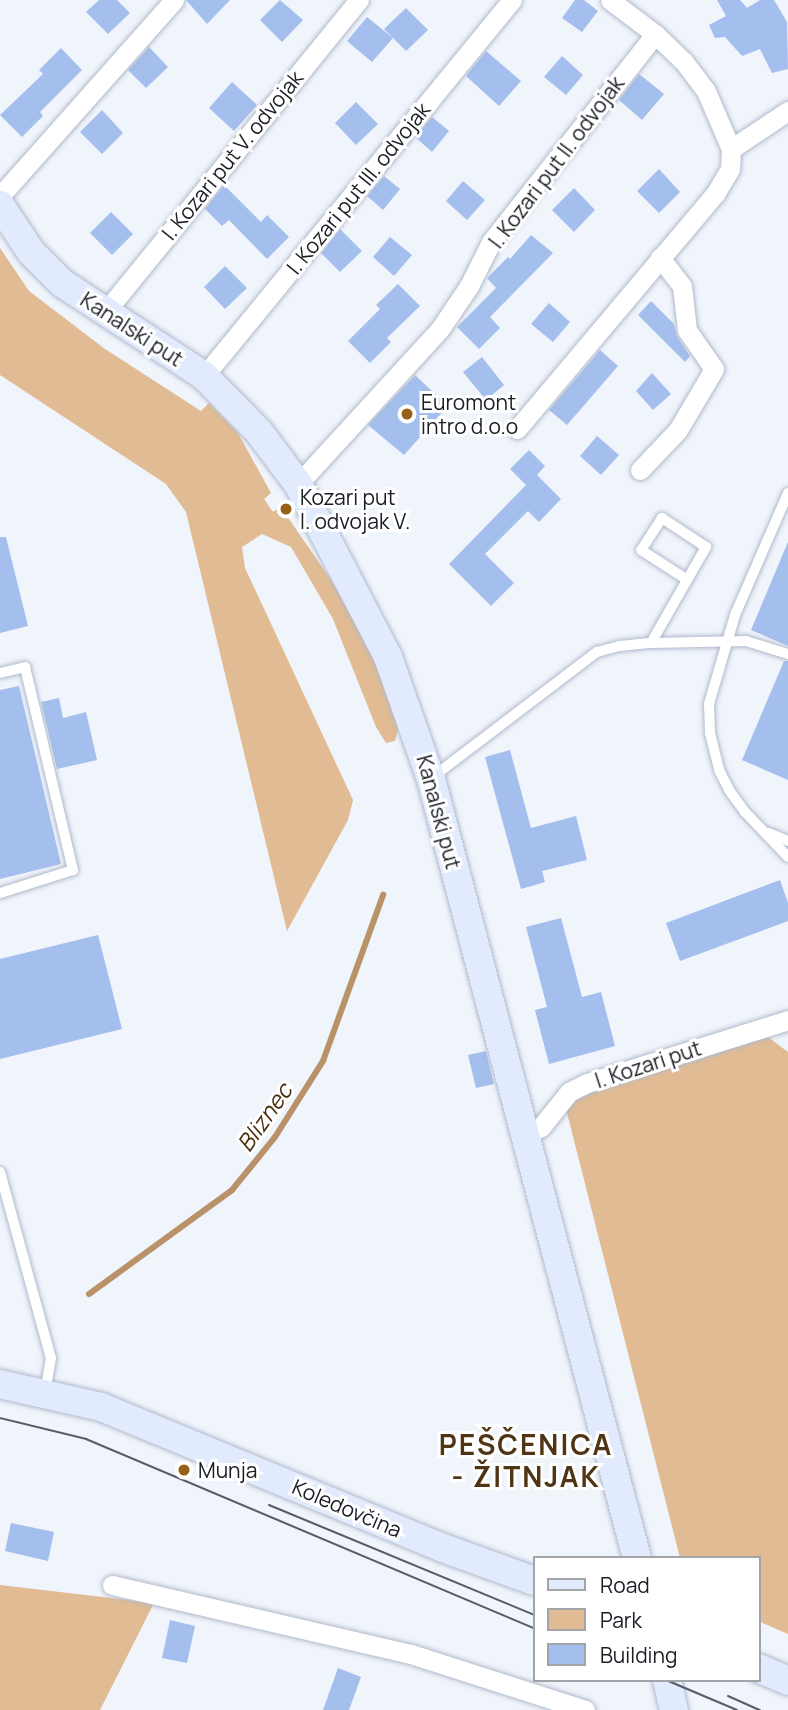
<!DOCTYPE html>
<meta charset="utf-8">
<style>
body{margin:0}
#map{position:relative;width:788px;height:1710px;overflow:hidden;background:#f0f4fb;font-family:Manrope,sans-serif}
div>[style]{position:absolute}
.green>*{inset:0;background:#e1bb93}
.stream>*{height:6px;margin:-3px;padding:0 3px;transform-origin:3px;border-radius:3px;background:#b99269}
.building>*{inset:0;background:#a4beed}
.roads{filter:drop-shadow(0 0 2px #b0bacc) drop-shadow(0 0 2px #b0bacc)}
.lane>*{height:10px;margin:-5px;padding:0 5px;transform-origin:5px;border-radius:5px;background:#fff}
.street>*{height:19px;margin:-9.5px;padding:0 9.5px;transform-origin:9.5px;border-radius:9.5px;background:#fff}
.secondary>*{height:28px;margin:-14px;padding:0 14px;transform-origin:14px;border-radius:14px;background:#e2ebfd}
.tram>*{height:2px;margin:-1px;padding:0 1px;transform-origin:1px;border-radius:1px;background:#585c63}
.dots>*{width:19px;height:19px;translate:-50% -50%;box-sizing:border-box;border:4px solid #fff;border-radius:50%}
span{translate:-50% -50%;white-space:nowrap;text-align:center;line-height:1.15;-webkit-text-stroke:6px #fff;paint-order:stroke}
.street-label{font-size:21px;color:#191c23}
.poi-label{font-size:21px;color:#191c23}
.left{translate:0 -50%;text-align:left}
.water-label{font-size:23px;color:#4a2e0c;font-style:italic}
.district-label{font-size:28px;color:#4f3415;font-weight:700;letter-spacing:2px}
.legend{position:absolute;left:533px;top:1556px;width:228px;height:126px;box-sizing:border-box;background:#fff;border:2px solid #a3a4a7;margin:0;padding:9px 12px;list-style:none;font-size:21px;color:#191c23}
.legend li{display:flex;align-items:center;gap:14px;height:35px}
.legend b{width:35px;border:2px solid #a3a4a7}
</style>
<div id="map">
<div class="green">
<i style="clip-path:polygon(0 248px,29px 291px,105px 349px,201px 411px,209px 403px,238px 433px,271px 493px,264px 499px,273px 512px,280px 507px,289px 519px,351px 609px,390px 696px,399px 719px,398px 730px,395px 741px,386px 743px,376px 727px,333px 619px,291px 547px,262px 534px,242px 547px,245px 568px,353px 800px,348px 820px,287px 931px,186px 512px,166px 484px,0 375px)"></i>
<i style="clip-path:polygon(768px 1037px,788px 1052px,788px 1634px,758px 1621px,758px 1558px,680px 1558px,564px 1101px)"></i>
<i style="clip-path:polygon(0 1585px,154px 1603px,100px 1710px,0 1710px)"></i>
</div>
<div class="stream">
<i style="left:89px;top:1294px;width:177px;rotate:-36deg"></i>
<i style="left:232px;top:1190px;width:68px;rotate:-50.9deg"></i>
<i style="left:275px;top:1137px;width:90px;rotate:-57.7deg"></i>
<i style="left:323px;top:1061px;width:177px;rotate:-70.1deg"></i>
</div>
<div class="building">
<i style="clip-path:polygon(99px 0,117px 0,130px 13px,108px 34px,86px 12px)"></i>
<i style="clip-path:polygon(186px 0,230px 0,207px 24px)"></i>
<i style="clip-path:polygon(280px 0,303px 20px,282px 42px,260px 20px)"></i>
<i style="clip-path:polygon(575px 0,584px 0,598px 11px,582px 32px,562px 18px)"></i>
<i style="clip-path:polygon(717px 0,740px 0,747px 8px,760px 0,774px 0,787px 22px,788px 69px,772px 73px,760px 49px,742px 56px,725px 37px,715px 38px,709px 25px,726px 16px)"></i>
<i style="clip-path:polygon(406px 8px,428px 30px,406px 51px,384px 29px)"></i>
<i style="clip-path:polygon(367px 17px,393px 38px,372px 62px,347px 41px)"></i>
<i style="clip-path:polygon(149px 47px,168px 67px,146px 88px,128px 70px)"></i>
<i style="clip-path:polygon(61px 48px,82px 70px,40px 112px,43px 116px,22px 137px,0 115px,43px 74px,39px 70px)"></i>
<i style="clip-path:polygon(486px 51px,521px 81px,499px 106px,466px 76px)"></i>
<i style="clip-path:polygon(562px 56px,583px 75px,566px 95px,544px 77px)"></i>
<i style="clip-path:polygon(639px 74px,664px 94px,642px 120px,619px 100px)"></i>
<i style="clip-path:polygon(232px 82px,257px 105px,234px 131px,209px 108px)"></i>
<i style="clip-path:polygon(356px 102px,378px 124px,356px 145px,335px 123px)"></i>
<i style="clip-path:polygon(102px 110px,123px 133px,102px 154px,80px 132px)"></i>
<i style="clip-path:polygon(432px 117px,449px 131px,432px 152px,415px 137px)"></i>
<i style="clip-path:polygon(659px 169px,680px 192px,659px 213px,637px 191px)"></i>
<i style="clip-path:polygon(384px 176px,400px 189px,383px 210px,367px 196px)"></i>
<i style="clip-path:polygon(463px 181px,485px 200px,467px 220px,446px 201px)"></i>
<i style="clip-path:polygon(224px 185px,261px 222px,267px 215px,289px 237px,267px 259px,229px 220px,222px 226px,205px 209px)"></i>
<i style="clip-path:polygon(574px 188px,595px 210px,574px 232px,552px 210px)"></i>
<i style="clip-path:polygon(111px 212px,133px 234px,112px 255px,90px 233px)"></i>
<i style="clip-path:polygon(340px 229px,362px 251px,340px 272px,321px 253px)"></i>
<i style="clip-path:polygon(531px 235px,553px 253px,490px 317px,500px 328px,479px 349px,457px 327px,496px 288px,487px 278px,508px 257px,510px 259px)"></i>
<i style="clip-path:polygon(390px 237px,412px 255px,394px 276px,373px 257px)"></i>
<i style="clip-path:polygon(225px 266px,247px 288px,225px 309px,204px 287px)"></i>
<i style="clip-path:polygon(398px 284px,420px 306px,387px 338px,391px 342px,370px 363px,348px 341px,380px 309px,376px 305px)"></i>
<i style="clip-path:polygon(651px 301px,674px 324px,677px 336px,690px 356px,685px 362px,638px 315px)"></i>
<i style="clip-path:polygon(549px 303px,570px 322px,553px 342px,531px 324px)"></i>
<i style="clip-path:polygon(600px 350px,618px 366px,567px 425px,549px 410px)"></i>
<i style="clip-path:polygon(482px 357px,504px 385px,486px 400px,463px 372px)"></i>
<i style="clip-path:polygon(652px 373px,671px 394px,653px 410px,636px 391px)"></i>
<i style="clip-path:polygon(415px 375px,448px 406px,404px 455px,368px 425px)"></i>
<i style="clip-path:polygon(597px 436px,619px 455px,601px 475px,580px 456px)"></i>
<i style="clip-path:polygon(529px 450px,545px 466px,537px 475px,561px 499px,539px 522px,528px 511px,485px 554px,514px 583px,491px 606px,449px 564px,526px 485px,510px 469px)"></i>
<i style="clip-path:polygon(0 537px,6px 537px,28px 626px,0 633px)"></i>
<i style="clip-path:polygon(788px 542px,788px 646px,751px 630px)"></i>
<i style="clip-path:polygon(784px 661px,788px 661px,788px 780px,742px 760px)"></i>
<i style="clip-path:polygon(19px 686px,61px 864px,0 879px,0 690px)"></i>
<i style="clip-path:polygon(59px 698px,63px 718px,86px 712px,97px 760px,57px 769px,41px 702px)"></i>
<i style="clip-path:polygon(510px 750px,531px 828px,576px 816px,587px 860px,542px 871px,545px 882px,521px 889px,485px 757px)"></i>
<i style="clip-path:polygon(780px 880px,788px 903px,788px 921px,680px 961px,666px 923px)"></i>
<i style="clip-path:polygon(561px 918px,582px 997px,601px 992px,615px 1046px,549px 1064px,535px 1010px,547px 1007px,526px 927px)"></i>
<i style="clip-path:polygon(98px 935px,122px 1029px,0 1059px,0 959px)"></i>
<i style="clip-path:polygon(486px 1051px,494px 1084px,476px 1088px,468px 1055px)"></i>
<i style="clip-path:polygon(11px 1523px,54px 1532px,48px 1561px,5px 1551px)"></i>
<i style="clip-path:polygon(170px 1620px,195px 1626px,187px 1663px,162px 1658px)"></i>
<i style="clip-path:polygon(338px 1668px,361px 1677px,349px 1710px,323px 1710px)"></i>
</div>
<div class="roads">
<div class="lane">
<i style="left:788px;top:493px;width:133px;rotate:113.5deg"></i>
<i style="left:735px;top:615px;width:93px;rotate:106.3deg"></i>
<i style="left:709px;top:704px;width:29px;rotate:88deg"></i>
<i style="left:710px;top:733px;width:38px;rotate:76deg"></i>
<i style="left:719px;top:770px;width:22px;rotate:63deg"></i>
<i style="left:729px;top:790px;width:27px;rotate:54deg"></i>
<i style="left:745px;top:812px;width:62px;rotate:46.3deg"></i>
<i style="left:651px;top:643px;width:95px;rotate:-1.2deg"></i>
<i style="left:746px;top:641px;width:44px;rotate:17.2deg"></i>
<i style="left:0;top:673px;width:26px;rotate:-13deg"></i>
<i style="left:25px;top:667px;width:209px;rotate:76.7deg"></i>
<i style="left:73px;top:870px;width:77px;rotate:162.5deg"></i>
<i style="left:434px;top:776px;width:205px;rotate:-37.3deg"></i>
<i style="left:597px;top:652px;width:24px;rotate:-15deg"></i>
<i style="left:620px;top:646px;width:31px;rotate:-6deg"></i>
<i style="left:651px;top:643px;width:111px;rotate:-60.2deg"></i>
<i style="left:706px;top:547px;width:53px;rotate:-146.6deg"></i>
<i style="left:662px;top:518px;width:38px;rotate:123deg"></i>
<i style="left:641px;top:550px;width:54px;rotate:32.8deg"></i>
<i style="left:769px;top:833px;width:21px;rotate:23deg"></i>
<i style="left:0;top:1172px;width:193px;rotate:74.7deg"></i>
<i style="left:51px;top:1358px;width:35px;rotate:100deg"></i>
</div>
<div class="street">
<i style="left:731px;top:149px;width:69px;rotate:-33.7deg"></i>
<i style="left:0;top:196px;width:262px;rotate:-48.4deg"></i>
<i style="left:106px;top:311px;width:401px;rotate:-50.9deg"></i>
<i style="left:204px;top:376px;width:486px;rotate:-50.7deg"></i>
<i style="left:517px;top:429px;width:307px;rotate:-49.9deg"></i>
<i style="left:715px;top:194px;width:29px;rotate:-59deg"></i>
<i style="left:730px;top:169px;width:20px;rotate:-87deg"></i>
<i style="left:731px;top:149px;width:63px;rotate:-113.3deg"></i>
<i style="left:706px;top:91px;width:38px;rotate:-127deg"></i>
<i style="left:683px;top:61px;width:39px;rotate:-136deg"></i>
<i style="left:655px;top:34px;width:56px;rotate:-142.9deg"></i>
<i style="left:640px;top:470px;width:55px;rotate:-46.5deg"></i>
<i style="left:678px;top:430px;width:71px;rotate:-59.5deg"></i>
<i style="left:714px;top:369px;width:47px;rotate:-124.7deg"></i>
<i style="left:687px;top:330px;width:44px;rotate:-96.5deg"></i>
<i style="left:682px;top:286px;width:36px;rotate:-128deg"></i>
<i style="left:298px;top:484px;width:210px;rotate:-47.5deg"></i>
<i style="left:440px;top:329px;width:52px;rotate:-56deg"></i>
<i style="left:469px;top:286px;width:49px;rotate:-63.4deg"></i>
<i style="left:491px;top:242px;width:265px;rotate:-51.7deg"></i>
<i style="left:524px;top:1135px;width:19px;rotate:-25deg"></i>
<i style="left:541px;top:1127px;width:45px;rotate:-51.3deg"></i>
<i style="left:569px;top:1092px;width:20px;rotate:-27deg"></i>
<i style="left:587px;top:1083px;width:211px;rotate:-17.4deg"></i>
<i style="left:112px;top:1585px;width:307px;rotate:13deg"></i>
<i style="left:411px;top:1654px;width:183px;rotate:17.8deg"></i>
</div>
<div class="secondary">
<i style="left:0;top:205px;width:56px;rotate:56.6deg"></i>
<i style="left:31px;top:252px;width:44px;rotate:45deg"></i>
<i style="left:62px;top:283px;width:170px;rotate:33.2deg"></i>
<i style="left:204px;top:376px;width:78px;rotate:45.5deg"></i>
<i style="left:259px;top:432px;width:65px;rotate:53.1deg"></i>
<i style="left:298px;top:484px;width:195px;rotate:62.5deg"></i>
<i style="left:388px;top:657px;width:129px;rotate:70.6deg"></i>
<i style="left:431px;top:779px;width:806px;rotate:75.19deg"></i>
<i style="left:0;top:1384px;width:104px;rotate:12.8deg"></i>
<i style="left:101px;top:1407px;width:370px;rotate:22.4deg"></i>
<i style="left:443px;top:1548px;width:97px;rotate:19.9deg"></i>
<i style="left:758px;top:1668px;width:33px;rotate:23deg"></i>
<i style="left:667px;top:1680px;width:31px;rotate:77deg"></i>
</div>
</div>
<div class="tram">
<i style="left:0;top:1418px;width:89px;rotate:13.7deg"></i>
<i style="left:86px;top:1439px;width:486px;rotate:22.9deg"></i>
<i style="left:269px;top:1505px;width:287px;rotate:22.5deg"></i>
<i style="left:666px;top:1680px;width:77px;rotate:22.9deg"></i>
<i style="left:728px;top:1696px;width:35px;rotate:24deg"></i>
</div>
<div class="dots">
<i style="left:407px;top:414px;background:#966019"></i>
<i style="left:286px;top:509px;background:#966019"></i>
<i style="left:184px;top:1470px;background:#966019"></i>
</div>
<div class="street-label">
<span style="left:232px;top:155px;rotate:-51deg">I. Kozari put V. odvojak</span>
<span style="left:556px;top:162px;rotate:-53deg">I. Kozari put II. odvojak</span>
<span style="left:358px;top:188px;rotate:-51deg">I. Kozari put III. odvojak</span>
<span style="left:132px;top:329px;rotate:33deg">Kanalski put</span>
<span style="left:439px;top:812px;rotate:75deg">Kanalski put</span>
<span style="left:648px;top:1064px;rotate:-18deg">I. Kozari put</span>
<span style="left:347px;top:1508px;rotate:23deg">Koledovčina</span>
</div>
<div class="poi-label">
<span class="left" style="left:421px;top:414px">Euromont<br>intro d.o.o</span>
<span class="left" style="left:300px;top:509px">Kozari put<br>I. odvojak V.</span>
<span class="left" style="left:198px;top:1470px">Munja</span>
</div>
<div class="water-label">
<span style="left:264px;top:1117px;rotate:-55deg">Bliznec</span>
</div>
<div class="district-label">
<span style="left:526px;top:1460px">PEŠČENICA<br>- ŽITNJAK</span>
</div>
<ul class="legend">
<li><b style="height:9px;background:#e2ebfd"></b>Road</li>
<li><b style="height:19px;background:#e1bb93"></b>Park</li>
<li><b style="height:19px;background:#a4beed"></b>Building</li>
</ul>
</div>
